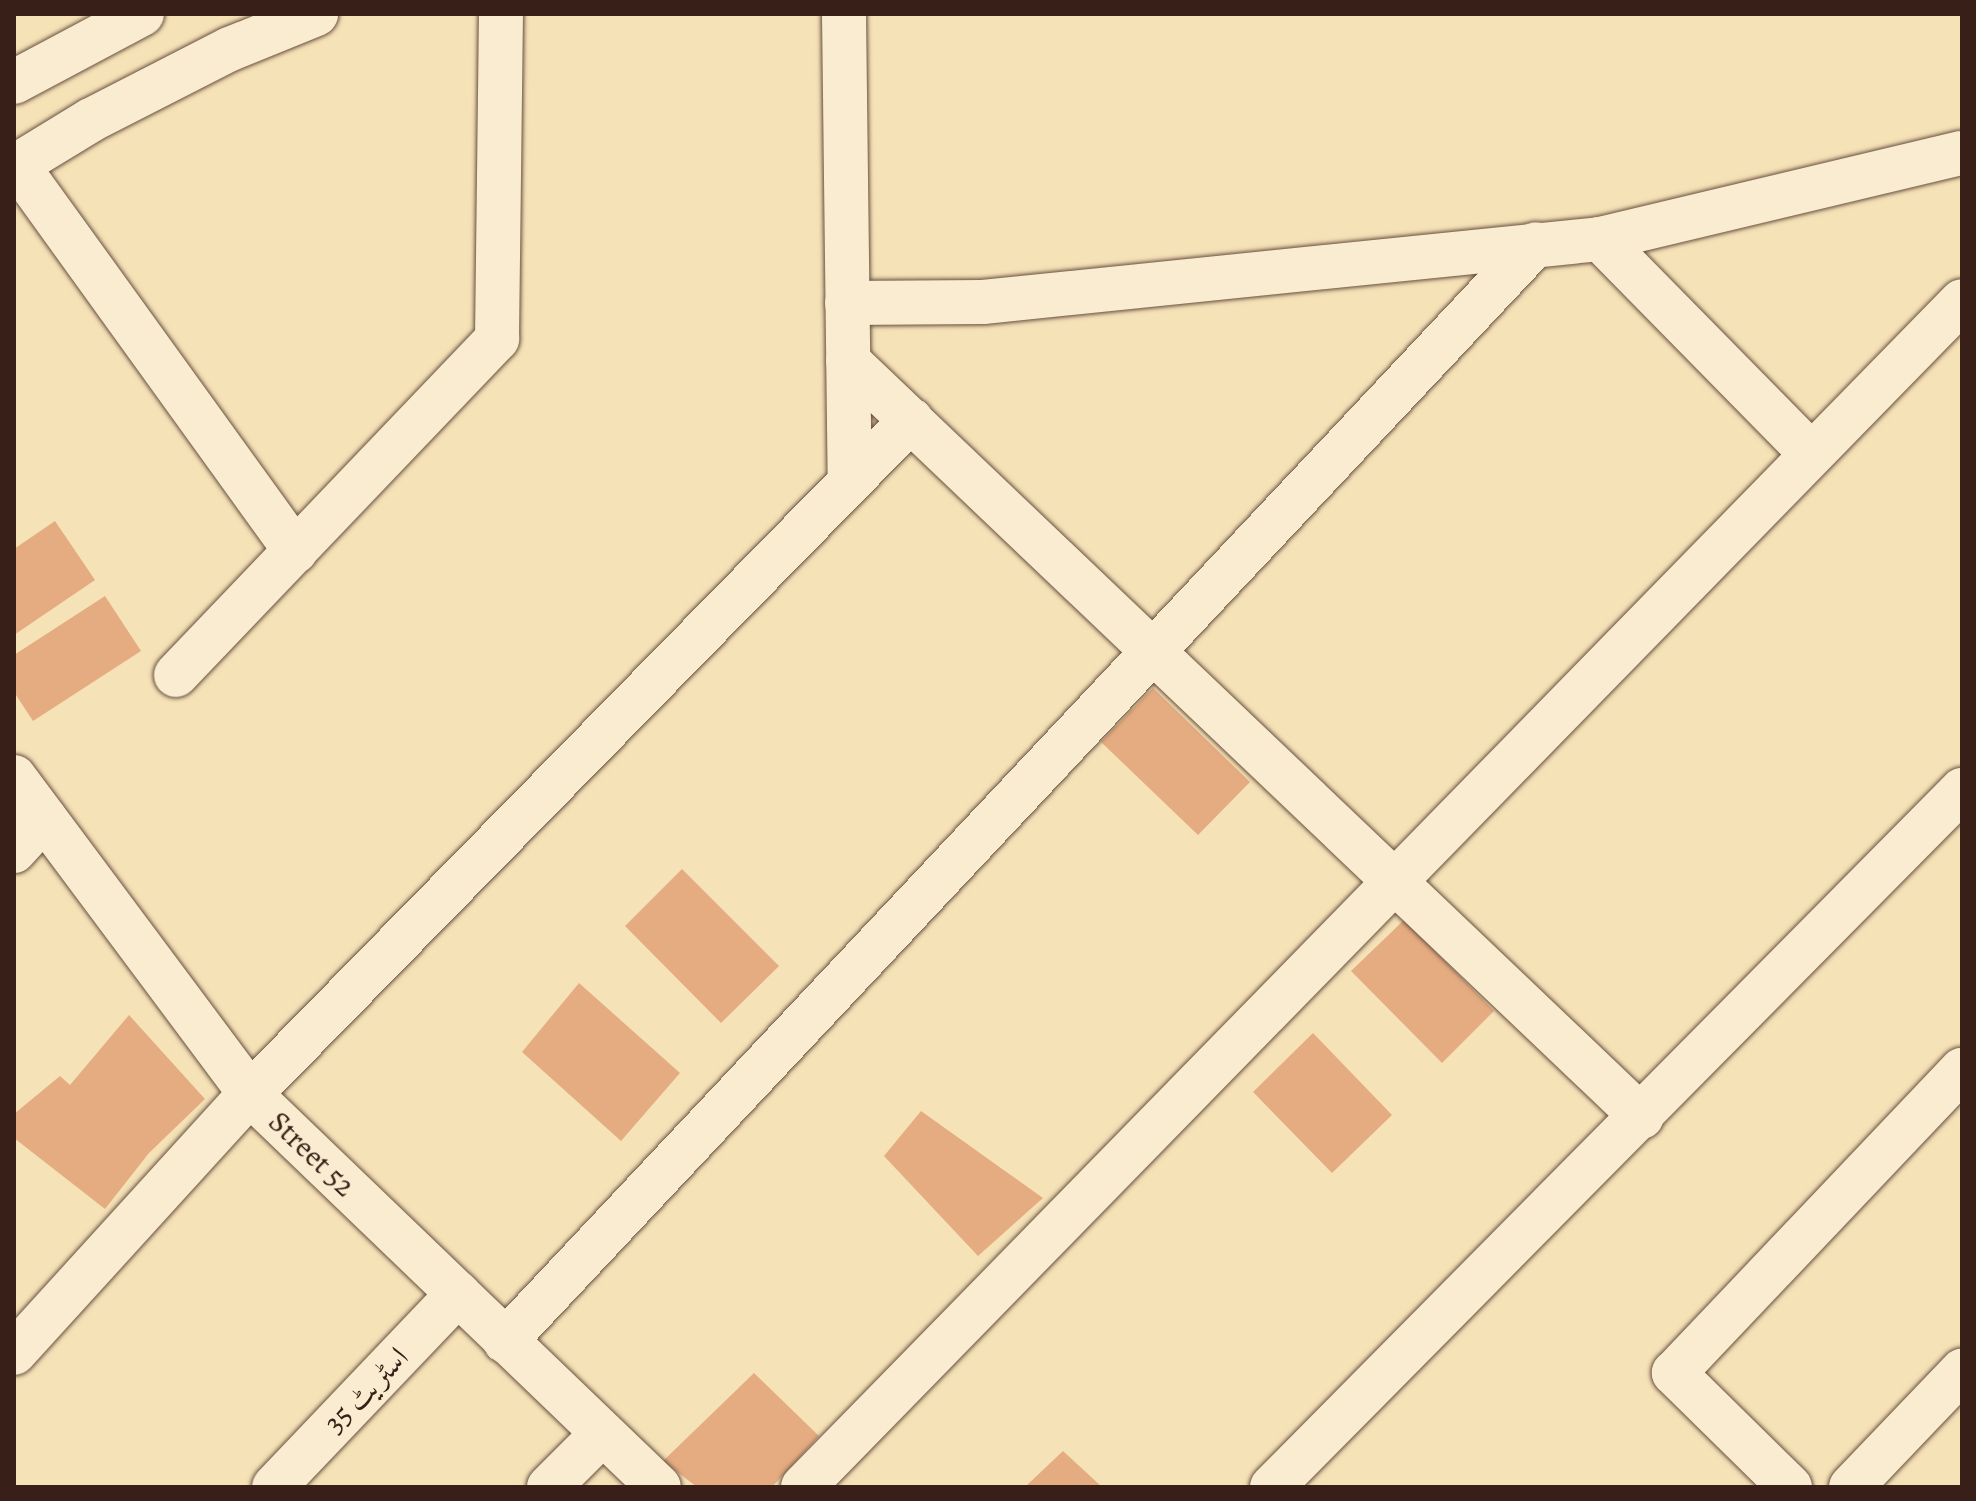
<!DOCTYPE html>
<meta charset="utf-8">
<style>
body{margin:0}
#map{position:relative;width:1976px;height:1501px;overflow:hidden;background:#f6e2b7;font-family:Alegreya,Amiri,serif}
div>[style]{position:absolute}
.building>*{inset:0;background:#e5ac81}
.roads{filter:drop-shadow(0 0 2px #685040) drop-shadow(0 0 2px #685040)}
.minor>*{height:44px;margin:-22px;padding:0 22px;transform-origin:22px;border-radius:22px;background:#f9ecd0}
span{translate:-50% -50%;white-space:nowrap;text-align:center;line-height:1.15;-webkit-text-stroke:6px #f9ecd0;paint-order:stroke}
.street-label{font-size:30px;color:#382018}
.frame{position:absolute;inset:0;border:16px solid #382018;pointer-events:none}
</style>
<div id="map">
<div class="building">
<i style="clip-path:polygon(55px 521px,95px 580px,14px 635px,14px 549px)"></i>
<i style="clip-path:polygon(105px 596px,141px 651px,33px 721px,14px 692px,14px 655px)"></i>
<i style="clip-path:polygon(1153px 688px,1250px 782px,1198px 835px,1101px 742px)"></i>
<i style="clip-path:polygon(682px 869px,779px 966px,721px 1023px,625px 926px)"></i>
<i style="clip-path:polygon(1404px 920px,1494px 1011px,1442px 1063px,1351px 971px)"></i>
<i style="clip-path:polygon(579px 983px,680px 1073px,621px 1141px,522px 1052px)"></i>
<i style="clip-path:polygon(129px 1015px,205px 1099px,149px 1153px,105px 1209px,14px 1138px,14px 1114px,60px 1076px,70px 1085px)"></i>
<i style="clip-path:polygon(1313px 1033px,1392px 1115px,1332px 1173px,1253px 1092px)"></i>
<i style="clip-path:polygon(921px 1111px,1043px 1198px,978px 1256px,884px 1156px)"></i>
<i style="clip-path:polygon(754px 1373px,819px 1436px,772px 1487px,697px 1487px,663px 1461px)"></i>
<i style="clip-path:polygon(1063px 1451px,1102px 1487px,1025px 1487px)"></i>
</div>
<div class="roads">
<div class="minor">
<i style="left:844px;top:14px;width:466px;rotate:89.3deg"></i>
<i style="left:14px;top:82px;width:145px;rotate:-28deg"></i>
<i style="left:17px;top:165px;width:476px;rotate:54.2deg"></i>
<i style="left:14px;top:167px;width:90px;rotate:-31.4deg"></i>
<i style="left:91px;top:120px;width:156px;rotate:-27.1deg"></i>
<i style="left:230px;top:49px;width:93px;rotate:-22.1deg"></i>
<i style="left:1600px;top:239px;width:301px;rotate:45.5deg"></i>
<i style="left:847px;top:303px;width:136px;rotate:-0.4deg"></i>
<i style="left:983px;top:302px;width:620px;rotate:-5.83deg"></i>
<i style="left:1600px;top:239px;width:372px;rotate:-13.4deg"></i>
<i style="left:848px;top:361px;width:1096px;rotate:43.6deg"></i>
<i style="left:176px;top:675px;width:465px;rotate:-46.3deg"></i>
<i style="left:497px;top:339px;width:325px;rotate:-89.3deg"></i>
<i style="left:14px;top:777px;width:395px;rotate:53.3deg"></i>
<i style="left:250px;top:1094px;width:567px;rotate:43.86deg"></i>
<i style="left:14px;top:851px;width:45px;rotate:-47.7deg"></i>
<i style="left:505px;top:1341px;width:1505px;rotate:-46.78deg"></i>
<i style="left:14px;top:1353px;width:350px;rotate:-47.7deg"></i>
<i style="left:250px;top:1094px;width:944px;rotate:-45.56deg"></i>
<i style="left:274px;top:1487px;width:267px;rotate:-46.4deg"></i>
<i style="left:549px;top:1487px;width:76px;rotate:-45deg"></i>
<i style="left:803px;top:1487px;width:1658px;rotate:-45.66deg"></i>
<i style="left:1272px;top:1487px;width:981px;rotate:-45.29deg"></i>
<i style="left:1790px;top:1487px;width:163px;rotate:-135.5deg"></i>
<i style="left:1674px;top:1373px;width:418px;rotate:-46.5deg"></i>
<i style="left:1851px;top:1487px;width:161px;rotate:-46.3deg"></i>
</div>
</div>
<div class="street-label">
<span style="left:312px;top:1154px;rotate:44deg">Street 52</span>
<span style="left:366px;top:1390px;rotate:-46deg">اسٹریٹ 35</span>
</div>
<div class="frame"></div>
</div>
